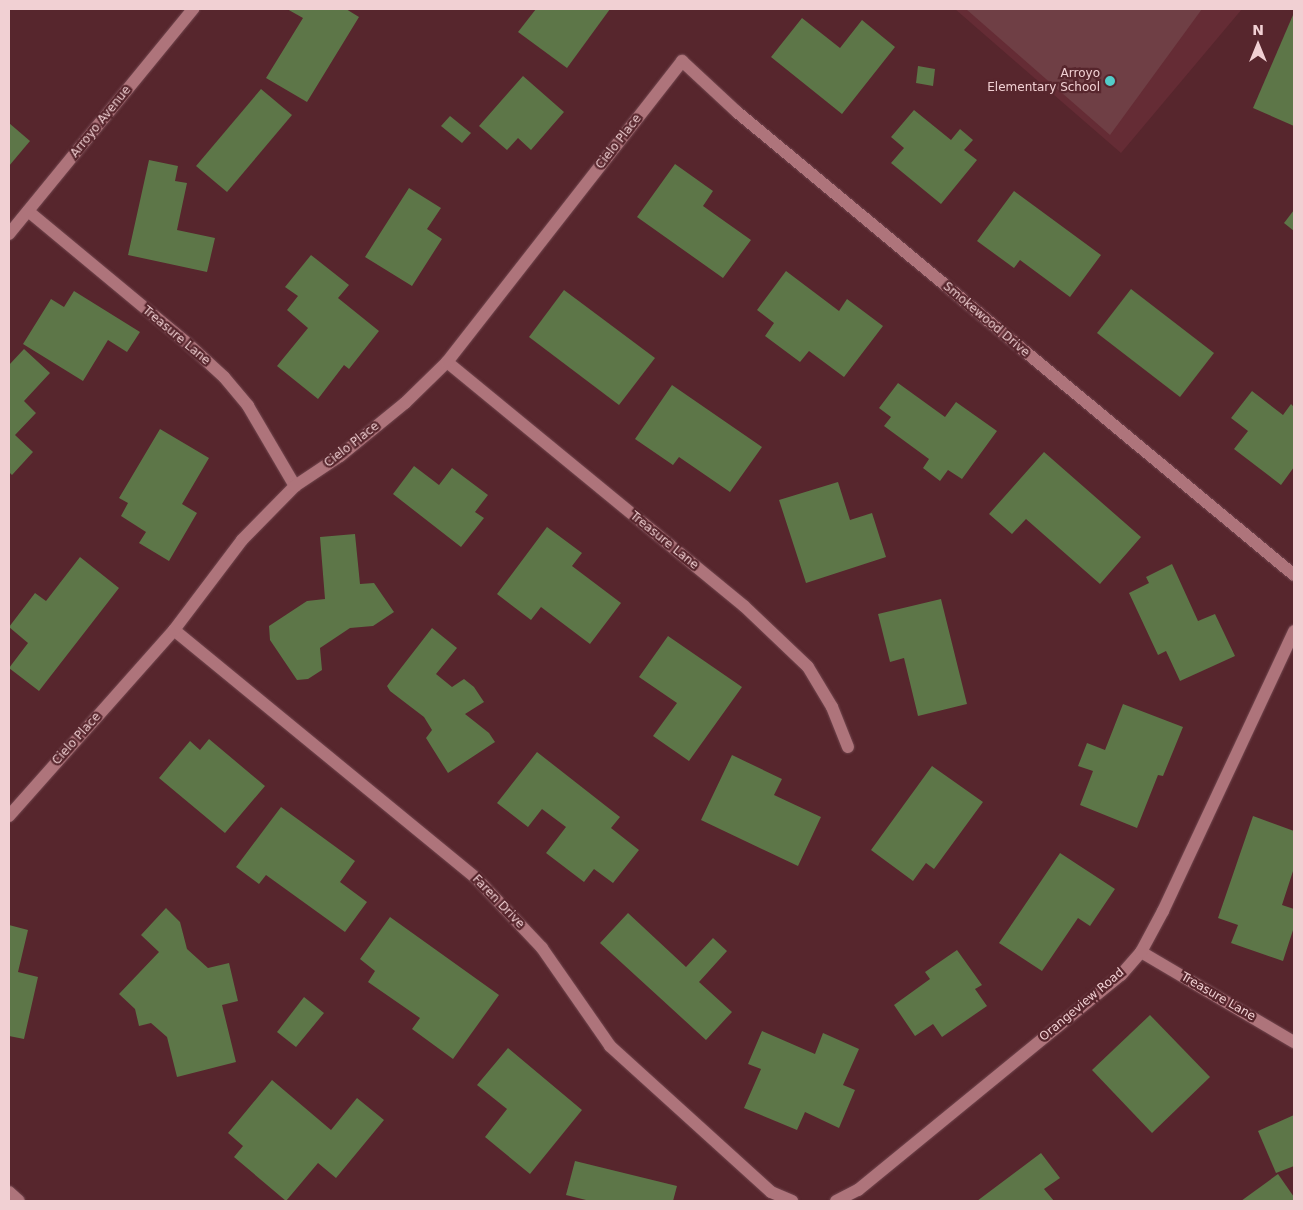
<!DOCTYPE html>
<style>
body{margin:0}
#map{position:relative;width:1303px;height:1210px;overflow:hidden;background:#57262d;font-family:"DejaVu Sans",sans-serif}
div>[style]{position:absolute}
.built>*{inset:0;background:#652c35}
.green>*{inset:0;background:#6f3f45}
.building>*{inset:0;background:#5d7648}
.roads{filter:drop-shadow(0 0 1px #71464e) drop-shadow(0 0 1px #71464e)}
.minor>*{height:12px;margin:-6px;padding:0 6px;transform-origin:6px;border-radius:6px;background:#ae747b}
.dots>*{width:14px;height:14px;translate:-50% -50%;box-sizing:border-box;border:2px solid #57262d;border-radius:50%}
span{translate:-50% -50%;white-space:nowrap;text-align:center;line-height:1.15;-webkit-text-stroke:4.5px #57262d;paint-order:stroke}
.poi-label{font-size:12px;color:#f1d0d3}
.right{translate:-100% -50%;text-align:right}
.street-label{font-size:12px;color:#f1d0d3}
.frame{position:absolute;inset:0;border:10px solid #f1d0d3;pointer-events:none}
.north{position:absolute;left:1233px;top:20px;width:50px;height:50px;-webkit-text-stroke:4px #57262d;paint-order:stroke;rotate:0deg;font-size:14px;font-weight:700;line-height:20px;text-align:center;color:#f1d0d3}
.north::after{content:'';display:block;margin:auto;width:18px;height:22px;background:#f1d0d3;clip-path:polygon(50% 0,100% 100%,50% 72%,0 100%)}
</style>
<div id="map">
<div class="built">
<i style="clip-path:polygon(955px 9px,1242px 9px,1121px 153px)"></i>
</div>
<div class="green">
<i style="clip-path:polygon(966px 9px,1202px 9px,1110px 135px)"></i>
</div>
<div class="building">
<i style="clip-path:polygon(287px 9px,346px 9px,359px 17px,307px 102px,266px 78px,303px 18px)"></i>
<i style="clip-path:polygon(536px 9px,610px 9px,567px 68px,518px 32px)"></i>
<i style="clip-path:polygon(1293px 15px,1294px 16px,1294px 126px,1253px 108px)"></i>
<i style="clip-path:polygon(802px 18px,840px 48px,862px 20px,895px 47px,842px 114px,771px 57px)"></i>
<i style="clip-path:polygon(918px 66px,935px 69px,933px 86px,916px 83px)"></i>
<i style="clip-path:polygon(523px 76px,564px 112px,531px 150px,518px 138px,507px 150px,479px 126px)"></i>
<i style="clip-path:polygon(261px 89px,292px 115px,227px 192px,196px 166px)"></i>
<i style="clip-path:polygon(914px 110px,951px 140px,960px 129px,973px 140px,964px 150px,977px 160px,941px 204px,891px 163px,904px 148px,891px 137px)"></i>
<i style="clip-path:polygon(450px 116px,471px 133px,462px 143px,441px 126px)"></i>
<i style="clip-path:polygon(9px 123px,30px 141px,9px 166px)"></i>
<i style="clip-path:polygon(149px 160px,178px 166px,175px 181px,187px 183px,177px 230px,215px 238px,207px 272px,128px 255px)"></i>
<i style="clip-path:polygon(675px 164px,713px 191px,703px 206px,751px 240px,723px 278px,637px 217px)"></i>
<i style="clip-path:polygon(409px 188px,441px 208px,427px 229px,442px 239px,412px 286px,365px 257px)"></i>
<i style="clip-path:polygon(1014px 191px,1101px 255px,1070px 297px,1020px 260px,1014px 268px,977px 241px)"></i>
<i style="clip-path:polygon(1294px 210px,1294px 231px,1284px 223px)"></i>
<i style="clip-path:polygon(311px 255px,349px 285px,338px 298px,379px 331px,349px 369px,344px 365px,318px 399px,277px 366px,308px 328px,287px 310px,298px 296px,285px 287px)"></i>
<i style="clip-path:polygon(786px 271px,839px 311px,847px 299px,883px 326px,844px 377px,809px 351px,800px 362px,765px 336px,774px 323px,757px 310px)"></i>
<i style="clip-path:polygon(1131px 289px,1214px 353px,1180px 397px,1097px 333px)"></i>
<i style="clip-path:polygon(564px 290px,655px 358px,619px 405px,529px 337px)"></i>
<i style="clip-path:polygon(74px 291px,140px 332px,127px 352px,108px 340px,83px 381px,23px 344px,51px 299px,64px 307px)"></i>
<i style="clip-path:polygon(24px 349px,50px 373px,24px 401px,36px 413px,15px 435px,33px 452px,12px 475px,9px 472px,9px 365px)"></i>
<i style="clip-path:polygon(898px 383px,945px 417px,956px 402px,997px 431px,962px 479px,948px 470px,940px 481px,923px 468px,929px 459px,884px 426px,891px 417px,879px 408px)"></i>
<i style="clip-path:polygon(672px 385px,762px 447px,730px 492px,679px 457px,673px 465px,635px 439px)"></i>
<i style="clip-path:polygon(1252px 391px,1283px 415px,1291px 404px,1294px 407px,1294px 467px,1281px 485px,1234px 449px,1248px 431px,1231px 418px)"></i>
<i style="clip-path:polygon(160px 429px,209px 458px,182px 504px,197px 513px,169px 561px,139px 543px,146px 532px,121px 516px,128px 503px,119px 498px)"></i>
<i style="clip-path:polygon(1044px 452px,1141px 537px,1100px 584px,1026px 519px,1012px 534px,989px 514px)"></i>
<i style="clip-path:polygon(414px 466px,439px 485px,452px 468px,488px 495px,475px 512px,484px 518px,461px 547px,393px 494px)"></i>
<i style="clip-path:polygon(838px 482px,850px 520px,872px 513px,886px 557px,806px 583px,779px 500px)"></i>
<i style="clip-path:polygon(547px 527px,582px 553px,572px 566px,621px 603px,590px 644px,541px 607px,531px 620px,497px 594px)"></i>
<i style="clip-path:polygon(355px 534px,360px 584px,374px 583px,394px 612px,373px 626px,350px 628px,320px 648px,322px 670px,308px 679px,297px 680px,270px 640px,269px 626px,307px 601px,325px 599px,320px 537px)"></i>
<i style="clip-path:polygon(80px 557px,119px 588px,39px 691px,9px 668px,28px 643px,9px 627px,35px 593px,46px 601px)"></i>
<i style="clip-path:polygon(1172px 564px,1198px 621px,1215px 614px,1235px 656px,1180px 681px,1166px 651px,1158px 655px,1129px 593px,1149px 583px,1146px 577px)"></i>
<i style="clip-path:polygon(941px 599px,967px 704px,918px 716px,904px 658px,890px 662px,878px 614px)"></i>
<i style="clip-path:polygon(432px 628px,457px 648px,436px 674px,452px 687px,464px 679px,474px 687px,484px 702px,465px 714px,489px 733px,495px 742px,448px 773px,426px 738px,432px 730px,424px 717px,390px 691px,387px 686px)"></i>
<i style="clip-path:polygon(668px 636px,742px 687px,689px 761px,653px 736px,677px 703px,639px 677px)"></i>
<i style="clip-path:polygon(1123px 704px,1183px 727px,1163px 776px,1158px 775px,1137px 828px,1080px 805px,1093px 771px,1078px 766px,1087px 743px,1105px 750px)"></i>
<i style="clip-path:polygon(209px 739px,265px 786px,225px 833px,159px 778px,190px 741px,200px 750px)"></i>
<i style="clip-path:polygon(537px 752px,620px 817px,611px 828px,639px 850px,613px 883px,594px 869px,584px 882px,546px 853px,566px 827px,542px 809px,528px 827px,497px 803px)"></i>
<i style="clip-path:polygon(732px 755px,782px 779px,774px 795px,821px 817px,798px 866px,701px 820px)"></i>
<i style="clip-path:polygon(932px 766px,983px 802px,934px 869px,926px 863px,913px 881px,871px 850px)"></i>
<i style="clip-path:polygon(281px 807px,355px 861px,340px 882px,367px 902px,345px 932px,266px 875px,259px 884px,236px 867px)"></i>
<i style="clip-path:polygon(1253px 816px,1294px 831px,1294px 868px,1282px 905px,1294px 909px,1294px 927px,1283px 961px,1231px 943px,1238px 925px,1218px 918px)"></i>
<i style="clip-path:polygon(1060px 853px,1115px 889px,1090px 926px,1078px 918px,1042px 971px,999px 943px)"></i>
<i style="clip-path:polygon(166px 908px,180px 922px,187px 949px,208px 968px,229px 963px,238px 1001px,222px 1005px,236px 1062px,177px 1077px,167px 1037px,151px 1023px,139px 1026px,135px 1009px,119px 994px,159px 952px,141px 935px)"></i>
<i style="clip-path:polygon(628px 913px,686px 967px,713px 938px,727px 951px,699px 982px,732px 1012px,706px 1040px,600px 943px)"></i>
<i style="clip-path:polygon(390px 917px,499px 995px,453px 1059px,412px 1029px,420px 1018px,368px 982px,375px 971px,360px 959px)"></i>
<i style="clip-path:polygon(9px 925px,28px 930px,18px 972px,38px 977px,24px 1039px,9px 1036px)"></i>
<i style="clip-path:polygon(957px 950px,982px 985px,975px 989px,987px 1006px,942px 1037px,933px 1024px,915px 1036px,894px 1005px,930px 979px,925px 972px)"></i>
<i style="clip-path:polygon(304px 997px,324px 1013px,296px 1047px,277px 1032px)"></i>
<i style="clip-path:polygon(1150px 1015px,1210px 1077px,1152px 1133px,1092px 1070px)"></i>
<i style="clip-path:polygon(762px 1031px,815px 1054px,823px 1033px,859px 1049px,843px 1085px,855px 1090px,839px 1128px,805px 1112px,797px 1130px,744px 1108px,761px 1069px,748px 1064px)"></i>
<i style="clip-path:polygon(508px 1048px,582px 1110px,530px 1174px,485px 1137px,507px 1109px,477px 1085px)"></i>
<i style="clip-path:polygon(272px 1080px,331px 1130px,357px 1098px,384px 1120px,336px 1178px,318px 1163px,286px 1201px,234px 1157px,243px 1146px,228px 1133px)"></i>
<i style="clip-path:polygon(1294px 1115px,1294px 1166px,1276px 1173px,1258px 1131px)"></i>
<i style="clip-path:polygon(1041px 1153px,1060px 1178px,1044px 1189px,1054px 1201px,977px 1201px)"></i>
<i style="clip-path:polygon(575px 1161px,677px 1186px,673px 1201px,590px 1201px,566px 1195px)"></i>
<i style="clip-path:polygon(1278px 1174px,1294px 1197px,1294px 1201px,1241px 1201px)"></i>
</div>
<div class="roads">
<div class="minor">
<i style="left:28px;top:211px;width:208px;rotate:39.7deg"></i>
<i style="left:188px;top:344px;width:49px;rotate:42.5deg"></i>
<i style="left:224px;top:377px;width:38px;rotate:50deg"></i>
<i style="left:248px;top:406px;width:93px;rotate:59.6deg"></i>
<i style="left:9px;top:234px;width:291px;rotate:-50.7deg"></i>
<i style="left:447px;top:362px;width:384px;rotate:39.4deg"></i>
<i style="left:744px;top:606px;width:88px;rotate:43.6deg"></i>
<i style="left:808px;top:667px;width:47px;rotate:59deg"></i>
<i style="left:832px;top:707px;width:43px;rotate:68.2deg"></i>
<i style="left:174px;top:630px;width:391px;rotate:39.4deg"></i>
<i style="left:476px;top:878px;width:96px;rotate:46.7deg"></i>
<i style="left:542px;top:948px;width:119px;rotate:55.2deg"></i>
<i style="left:610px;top:1046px;width:217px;rotate:42.2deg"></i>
<i style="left:771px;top:1192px;width:23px;rotate:23deg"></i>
<i style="left:9px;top:816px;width:249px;rotate:-48.4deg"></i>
<i style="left:174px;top:630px;width:113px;rotate:-52.9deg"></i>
<i style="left:242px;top:540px;width:76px;rotate:-45.5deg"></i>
<i style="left:295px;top:486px;width:54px;rotate:-33.7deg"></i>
<i style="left:340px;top:456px;width:84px;rotate:-39.2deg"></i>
<i style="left:405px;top:403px;width:59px;rotate:-44.3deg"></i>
<i style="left:447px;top:362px;width:382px;rotate:-52deg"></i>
<i style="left:682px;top:61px;width:75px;rotate:42.8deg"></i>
<i style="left:737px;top:112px;width:724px;rotate:39.73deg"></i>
<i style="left:1141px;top:952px;width:178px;rotate:30.5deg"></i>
<i style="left:9px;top:1192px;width:13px;rotate:42deg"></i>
<i style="left:836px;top:1201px;width:25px;rotate:-27deg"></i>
<i style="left:858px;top:1190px;width:340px;rotate:-39.3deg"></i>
<i style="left:1121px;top:975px;width:30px;rotate:-49deg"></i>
<i style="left:1141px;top:952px;width:47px;rotate:-61.8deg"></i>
<i style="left:1163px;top:911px;width:309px;rotate:-64.9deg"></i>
</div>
</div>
<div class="dots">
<i style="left:1110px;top:81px;background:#53cdc9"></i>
</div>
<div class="poi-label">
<span class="right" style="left:1100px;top:81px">Arroyo<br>Elementary School</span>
</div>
<div class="street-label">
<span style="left:101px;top:122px;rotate:-51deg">Arroyo Avenue</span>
<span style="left:619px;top:142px;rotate:-52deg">Cielo Place</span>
<span style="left:986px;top:320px;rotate:40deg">Smokewood Drive</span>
<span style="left:176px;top:336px;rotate:40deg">Treasure Lane</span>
<span style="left:352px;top:445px;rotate:-38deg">Cielo Place</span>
<span style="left:664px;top:541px;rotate:39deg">Treasure Lane</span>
<span style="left:77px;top:739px;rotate:-48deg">Cielo Place</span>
<span style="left:498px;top:902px;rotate:46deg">Faren Drive</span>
<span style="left:1218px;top:997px;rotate:30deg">Treasure Lane</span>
<span style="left:1082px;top:1005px;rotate:-40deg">Orangeview Road</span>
</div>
<div class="frame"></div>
<div class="north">N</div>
</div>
